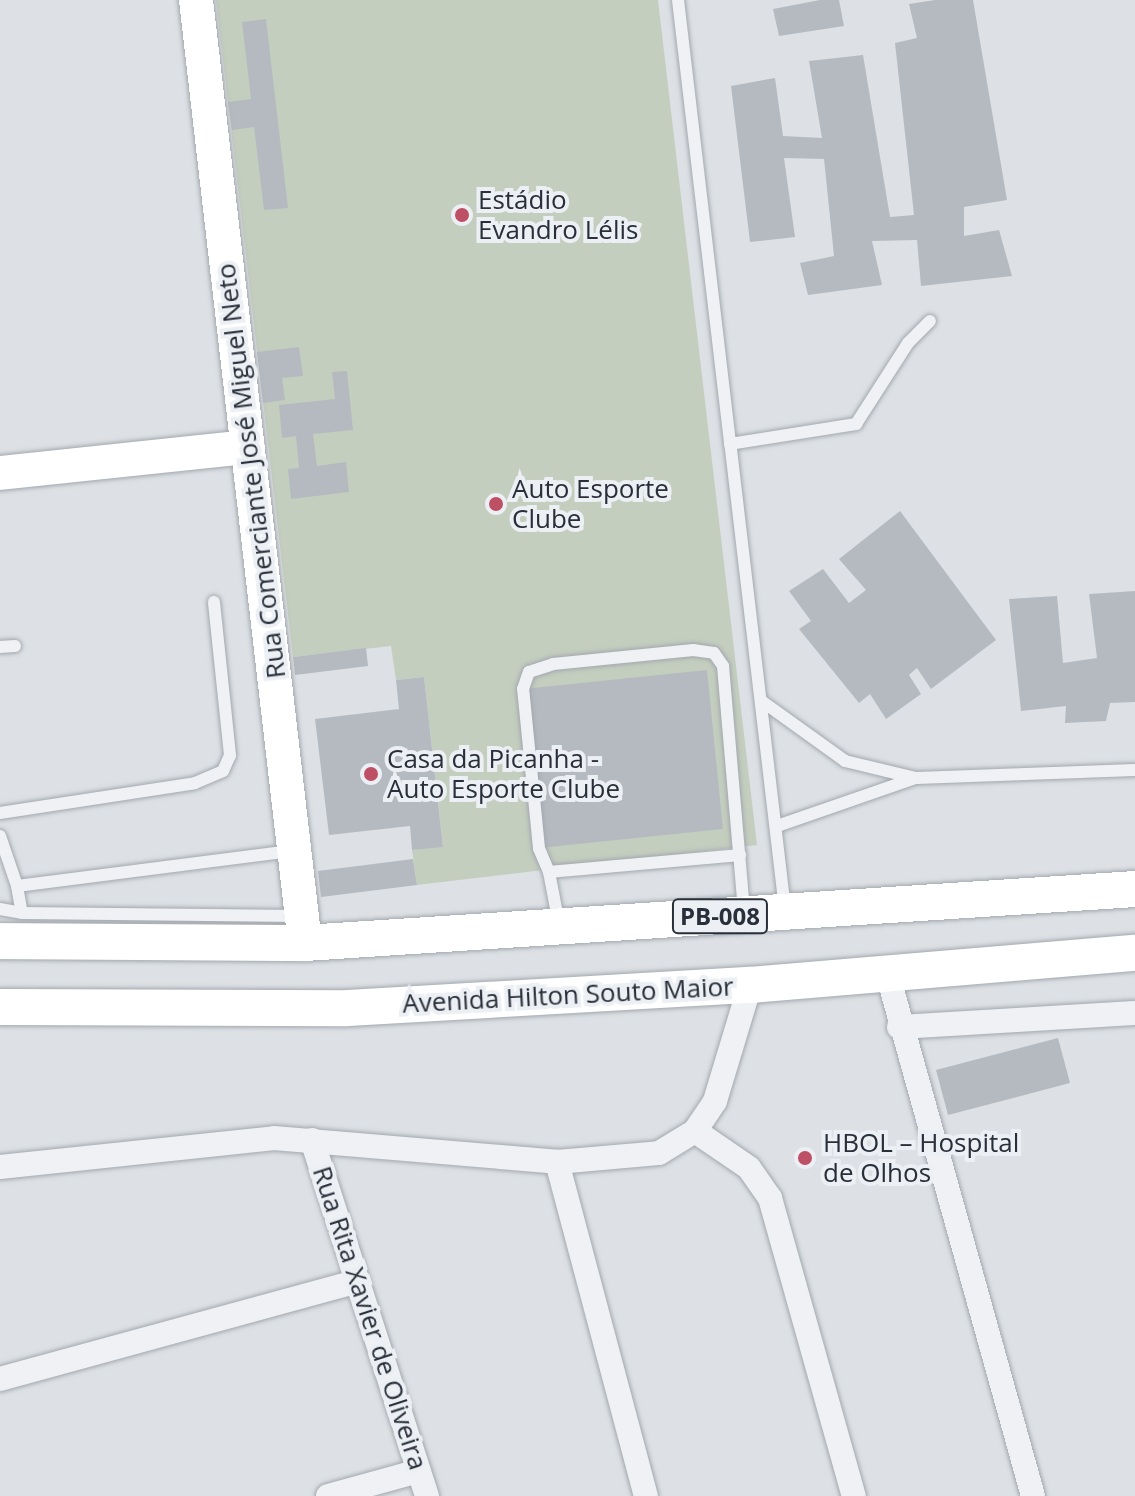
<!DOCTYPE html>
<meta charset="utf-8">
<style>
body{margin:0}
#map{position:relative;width:1135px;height:1496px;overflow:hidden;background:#dde1e5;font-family:"Open Sans",sans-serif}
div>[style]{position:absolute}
.green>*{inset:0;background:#c4cebf}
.building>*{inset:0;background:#b5bac1}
.roads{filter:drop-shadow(0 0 2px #a3a8ae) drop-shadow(0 0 2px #a3a8ae)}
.lane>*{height:12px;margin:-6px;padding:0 6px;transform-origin:6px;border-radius:6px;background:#eff1f4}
.street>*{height:24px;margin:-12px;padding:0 12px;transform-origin:12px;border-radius:12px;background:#eff1f4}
.secondary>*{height:34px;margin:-17px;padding:0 17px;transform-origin:17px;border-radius:17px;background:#fff}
.primary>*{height:36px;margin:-18px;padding:0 18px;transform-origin:18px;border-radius:18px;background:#fff}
.dots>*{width:22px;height:22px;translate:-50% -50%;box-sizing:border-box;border:4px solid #eceff3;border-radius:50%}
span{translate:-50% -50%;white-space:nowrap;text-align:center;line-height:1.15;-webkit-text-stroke:8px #eceff3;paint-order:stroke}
.shield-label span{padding:2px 6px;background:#eceff3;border:2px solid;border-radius:6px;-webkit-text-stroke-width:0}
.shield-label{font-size:24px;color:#292f3a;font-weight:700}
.poi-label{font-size:26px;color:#292f3a}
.left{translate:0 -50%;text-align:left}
.street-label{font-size:26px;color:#292f3a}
</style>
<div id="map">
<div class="green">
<i style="clip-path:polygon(216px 0,658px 0,757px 845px,417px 885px,412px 850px,443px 846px,424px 677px,396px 680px,391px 646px,293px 657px)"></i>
</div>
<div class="building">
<i style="clip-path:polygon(820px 0,839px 0,844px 26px,779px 36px,773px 9px)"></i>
<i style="clip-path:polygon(935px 0,973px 0,1007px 200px,964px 207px,964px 236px,999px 230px,1012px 276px,921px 286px,917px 240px,872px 241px,882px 285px,808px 295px,800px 263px,834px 256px,824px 159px,784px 158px,795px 237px,750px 242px,731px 86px,775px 78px,783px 136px,822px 138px,809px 61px,863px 55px,890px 217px,914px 215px,895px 43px,917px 38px,909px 4px)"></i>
<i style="clip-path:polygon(266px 19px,288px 208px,264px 210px,254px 127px,232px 130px,228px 102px,251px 99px,242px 22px)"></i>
<i style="clip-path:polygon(299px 347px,303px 376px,282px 378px,285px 400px,263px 403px,257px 352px)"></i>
<i style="clip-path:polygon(347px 371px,353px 430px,313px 434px,317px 466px,346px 462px,349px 492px,291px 499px,288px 469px,299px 468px,296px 436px,282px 438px,279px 405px,335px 399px,332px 372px)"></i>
<i style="clip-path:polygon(900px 511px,996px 640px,931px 689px,917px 668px,909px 675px,921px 694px,886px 719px,870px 694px,859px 703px,799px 629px,811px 621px,789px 591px,823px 569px,849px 603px,866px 590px,839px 559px)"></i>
<i style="clip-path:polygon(1135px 591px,1135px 702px,1110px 703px,1106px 721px,1065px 723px,1066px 706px,1021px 711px,1009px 599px,1057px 596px,1063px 663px,1097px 658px,1089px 594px)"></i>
<i style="clip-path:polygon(366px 648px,368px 666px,295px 675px,293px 657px)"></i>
<i style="clip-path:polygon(707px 670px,723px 829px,539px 848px,523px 689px)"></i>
<i style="clip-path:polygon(424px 677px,443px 847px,412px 850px,410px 826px,329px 835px,315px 719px,399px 709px,396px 680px)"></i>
<i style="clip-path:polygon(413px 859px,417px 885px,321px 897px,318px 871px)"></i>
<i style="clip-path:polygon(1058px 1038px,1070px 1083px,948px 1115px,936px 1070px)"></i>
</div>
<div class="roads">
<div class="lane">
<i style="left:678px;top:0;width:447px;rotate:83.3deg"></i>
<i style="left:0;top:647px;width:15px;rotate:-4deg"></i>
<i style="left:763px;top:702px;width:101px;rotate:35.7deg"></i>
<i style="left:845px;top:761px;width:73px;rotate:13.5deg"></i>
<i style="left:916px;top:778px;width:219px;rotate:-2.1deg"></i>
<i style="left:0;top:813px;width:197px;rotate:-8.7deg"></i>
<i style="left:195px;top:783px;width:30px;rotate:-23deg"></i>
<i style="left:223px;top:771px;width:17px;rotate:-66deg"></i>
<i style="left:230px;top:755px;width:154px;rotate:-96deg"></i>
<i style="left:777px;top:826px;width:144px;rotate:-19.1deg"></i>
<i style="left:0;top:836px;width:53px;rotate:71.2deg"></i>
<i style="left:17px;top:886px;width:276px;rotate:-7.3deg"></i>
<i style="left:549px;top:872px;width:26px;rotate:-113deg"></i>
<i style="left:539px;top:848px;width:160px;rotate:-95.7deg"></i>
<i style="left:523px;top:689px;width:18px;rotate:-71deg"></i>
<i style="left:529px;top:672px;width:25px;rotate:-18deg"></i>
<i style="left:553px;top:664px;width:141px;rotate:-5.7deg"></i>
<i style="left:693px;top:650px;width:21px;rotate:8deg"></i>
<i style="left:714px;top:653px;width:16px;rotate:55deg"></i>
<i style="left:723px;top:666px;width:246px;rotate:85.1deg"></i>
<i style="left:17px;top:886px;width:27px;rotate:80deg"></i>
<i style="left:22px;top:913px;width:277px;rotate:0.6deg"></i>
<i style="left:0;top:909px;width:22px;rotate:10deg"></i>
<i style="left:785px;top:909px;width:468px;rotate:-96.7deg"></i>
<i style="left:730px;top:444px;width:128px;rotate:-9deg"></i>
<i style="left:856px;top:424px;width:96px;rotate:-57.3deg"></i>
<i style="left:908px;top:343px;width:31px;rotate:-45deg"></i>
<i style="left:559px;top:924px;width:53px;rotate:-100.9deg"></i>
<i style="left:549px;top:872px;width:192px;rotate:-5.1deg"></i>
</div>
<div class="street">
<i style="left:887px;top:972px;width:544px;rotate:74.43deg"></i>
<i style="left:899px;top:1027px;width:236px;rotate:-3.4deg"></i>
<i style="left:695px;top:1131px;width:65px;rotate:34.4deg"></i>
<i style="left:749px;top:1168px;width:37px;rotate:55deg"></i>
<i style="left:770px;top:1198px;width:310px;rotate:74.3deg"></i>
<i style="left:312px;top:1140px;width:374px;rotate:72.1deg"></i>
<i style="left:557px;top:1162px;width:346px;rotate:75.1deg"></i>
<i style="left:0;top:1167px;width:276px;rotate:-6deg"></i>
<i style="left:274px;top:1138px;width:284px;rotate:4.8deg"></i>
<i style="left:557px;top:1162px;width:102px;rotate:-5deg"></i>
<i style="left:659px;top:1153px;width:42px;rotate:-31.4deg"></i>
<i style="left:695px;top:1131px;width:36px;rotate:-56deg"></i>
<i style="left:715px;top:1101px;width:121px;rotate:-73.2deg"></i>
<i style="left:0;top:1379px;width:368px;rotate:-15.3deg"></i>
<i style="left:328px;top:1496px;width:94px;rotate:-15.4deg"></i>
</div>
<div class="secondary">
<i style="left:196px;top:0;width:949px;rotate:83.41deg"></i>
<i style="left:0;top:473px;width:249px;rotate:-6deg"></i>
</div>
<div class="primary">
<i style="left:0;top:941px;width:305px;rotate:0.4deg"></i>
<i style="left:305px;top:943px;width:832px;rotate:-3.72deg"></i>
<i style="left:0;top:1007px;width:348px;rotate:0.2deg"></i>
<i style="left:348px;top:1008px;width:403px;rotate:-3.3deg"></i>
<i style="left:750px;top:985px;width:386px;rotate:-4.8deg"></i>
</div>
</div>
<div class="dots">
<i style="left:462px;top:215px;background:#bd5064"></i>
<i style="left:496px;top:504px;background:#bd5064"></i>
<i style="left:371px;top:774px;background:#bd5064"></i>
<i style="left:805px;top:1158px;background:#bd5064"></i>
</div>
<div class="shield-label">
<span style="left:720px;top:916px">PB-008</span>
</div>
<div class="poi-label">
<span class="left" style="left:478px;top:215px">Estádio<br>Evandro Lélis</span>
<span class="left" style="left:512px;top:504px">Auto Esporte<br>Clube</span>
<span class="left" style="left:387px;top:774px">Casa da Picanha -<br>Auto Esporte Clube</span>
<span class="left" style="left:823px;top:1158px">HBOL – Hospital<br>de Olhos</span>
</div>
<div class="street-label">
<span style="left:251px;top:471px;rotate:-97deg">Rua Comerciante José Miguel Neto</span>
<span style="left:568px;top:995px;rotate:-3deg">Avenida Hilton Souto Maior</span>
<span style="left:370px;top:1318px;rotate:72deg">Rua Rita Xavier de Oliveira</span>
</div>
</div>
